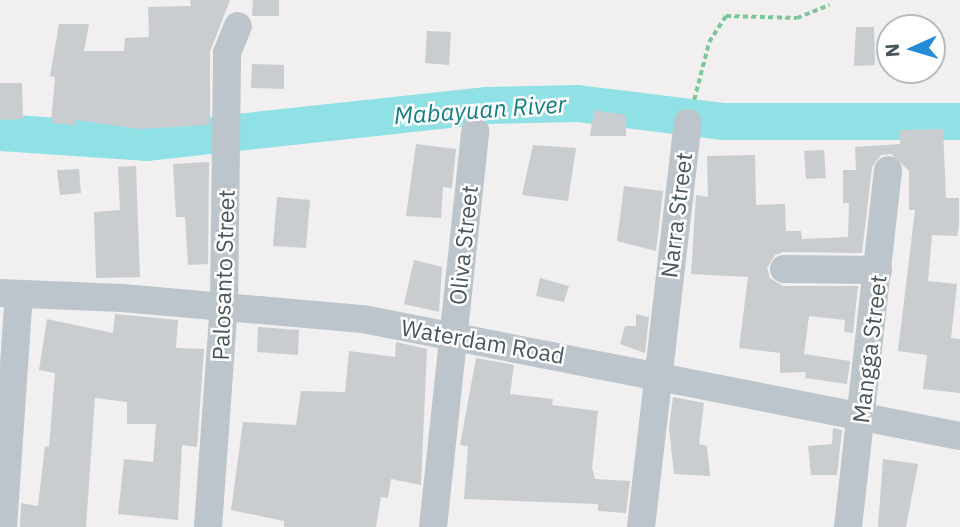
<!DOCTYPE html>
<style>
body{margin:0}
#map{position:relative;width:960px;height:527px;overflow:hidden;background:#f1efef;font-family:"IBM Plex Sans",sans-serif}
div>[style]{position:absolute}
.river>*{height:37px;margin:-18.5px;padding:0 18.5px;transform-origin:18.5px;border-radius:18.5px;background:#8fe1e6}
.building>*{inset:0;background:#c9cdd0}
.path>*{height:3.5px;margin-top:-1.75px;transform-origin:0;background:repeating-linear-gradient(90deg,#7ac896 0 5px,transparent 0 8.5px)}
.minor>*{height:28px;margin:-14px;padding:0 14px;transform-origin:14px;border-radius:14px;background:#bbc5cb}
span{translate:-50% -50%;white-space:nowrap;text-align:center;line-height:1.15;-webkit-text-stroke:5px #fff;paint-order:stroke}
.street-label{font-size:23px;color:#48555b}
.water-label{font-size:24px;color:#147d84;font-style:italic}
.north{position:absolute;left:876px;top:14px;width:70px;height:70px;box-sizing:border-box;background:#fff;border:2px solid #b6bbbd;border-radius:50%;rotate:266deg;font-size:19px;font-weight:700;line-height:28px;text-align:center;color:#48555b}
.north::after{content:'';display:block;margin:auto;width:24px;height:32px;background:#248cd6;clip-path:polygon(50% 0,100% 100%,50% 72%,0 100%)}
</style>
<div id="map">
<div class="river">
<i style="left:0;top:132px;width:145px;rotate:3.9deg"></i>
<i style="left:145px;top:142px;width:344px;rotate:-6.2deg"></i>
<i style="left:487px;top:105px;width:90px;rotate:-1.3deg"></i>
<i style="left:577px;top:103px;width:148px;rotate:7deg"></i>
<i style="left:724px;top:121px;width:236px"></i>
</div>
<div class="building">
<i style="clip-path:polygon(190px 0,230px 0,210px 52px,210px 125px,139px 129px,76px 120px,75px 125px,51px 123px,55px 77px,50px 76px,59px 24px,89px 24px,84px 51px,124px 51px,125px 38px,149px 37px,148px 7px,191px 6px)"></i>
<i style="clip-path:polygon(253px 0,279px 0,279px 16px,252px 16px)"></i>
<i style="clip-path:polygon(856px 27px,874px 27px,875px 65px,854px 66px)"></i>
<i style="clip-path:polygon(427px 31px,451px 32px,449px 65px,425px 63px)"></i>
<i style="clip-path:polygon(252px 64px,284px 65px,284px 89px,251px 88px)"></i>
<i style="clip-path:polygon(0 83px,22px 83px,23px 119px,0 120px)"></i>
<i style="clip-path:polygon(594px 110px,626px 115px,626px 136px,590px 136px)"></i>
<i style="clip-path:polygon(943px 129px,946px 198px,959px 198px,959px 226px,957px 236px,932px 235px,928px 281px,957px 284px,951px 338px,960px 339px,960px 393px,923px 389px,927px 355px,898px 351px,915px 210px,909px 210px,909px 171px,891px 154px,881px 155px,872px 167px,862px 253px,783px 252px,775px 255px,767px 268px,770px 278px,783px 286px,858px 286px,853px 333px,844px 332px,845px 320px,809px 316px,804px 354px,850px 361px,847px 384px,805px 378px,806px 372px,780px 373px,780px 353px,739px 348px,748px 277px,691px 274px,696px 195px,708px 197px,707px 156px,755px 155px,756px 205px,785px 204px,786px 231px,801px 231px,802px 239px,848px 237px,849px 203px,843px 203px,843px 170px,856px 170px,855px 147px,900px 144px,900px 130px)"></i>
<i style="clip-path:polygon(416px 144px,456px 149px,452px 188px,443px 187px,441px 218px,406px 216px)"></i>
<i style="clip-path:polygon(533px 145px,576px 148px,568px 201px,522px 195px)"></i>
<i style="clip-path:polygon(824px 150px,826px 178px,806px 179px,804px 151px)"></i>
<i style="clip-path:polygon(209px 162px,208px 264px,188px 265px,185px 217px,176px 217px,173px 164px)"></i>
<i style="clip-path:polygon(136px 166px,140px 277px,96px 278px,94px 212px,120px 210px,118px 167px)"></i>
<i style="clip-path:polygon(79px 169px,81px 193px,60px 195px,57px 170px)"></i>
<i style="clip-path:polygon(624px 186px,663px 191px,656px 251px,617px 241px)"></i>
<i style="clip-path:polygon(277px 197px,310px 200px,306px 248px,273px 246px)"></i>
<i style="clip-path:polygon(414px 260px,442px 267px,439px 312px,404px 304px)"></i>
<i style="clip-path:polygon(540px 278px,569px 286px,564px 302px,536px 296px)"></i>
<i style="clip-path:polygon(115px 314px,178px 320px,176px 348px,204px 349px,197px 447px,182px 445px,178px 520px,118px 514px,124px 459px,153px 462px,156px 424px,127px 424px,127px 402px,95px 398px,86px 527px,20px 527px,21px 503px,38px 506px,45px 446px,49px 447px,55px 373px,39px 370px,47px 319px,113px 333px)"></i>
<i style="clip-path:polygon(636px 314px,649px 317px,645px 353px,620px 344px,625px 326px,636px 326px)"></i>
<i style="clip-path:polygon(258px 327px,299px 330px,298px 355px,257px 352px)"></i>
<i style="clip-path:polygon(396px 342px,427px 349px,421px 485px,391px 479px,388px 498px,381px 497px,376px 527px,284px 527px,284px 521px,231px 510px,243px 422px,296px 425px,301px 391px,345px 392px,349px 351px,395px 357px)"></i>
<i style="clip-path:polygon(476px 358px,514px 365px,510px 394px,553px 399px,552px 405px,598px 411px,592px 468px,595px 479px,630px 481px,626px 513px,598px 511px,598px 504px,464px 499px,468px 446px,460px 445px)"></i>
<i style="clip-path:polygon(673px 397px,704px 403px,699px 444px,707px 446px,710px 476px,674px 474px,669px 428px)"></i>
<i style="clip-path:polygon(833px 428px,842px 430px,837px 475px,811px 475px,808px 446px,832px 444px)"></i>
<i style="clip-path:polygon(883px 459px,918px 464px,906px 527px,878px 527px)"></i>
</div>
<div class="path">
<i style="left:694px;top:100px;width:60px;rotate:-75.5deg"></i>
<i style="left:709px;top:42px;width:31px;rotate:-57deg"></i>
<i style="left:726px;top:16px;width:71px;rotate:1.6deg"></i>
<i style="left:797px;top:18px;width:35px;rotate:-22deg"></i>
</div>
<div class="minor">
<i style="left:784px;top:269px;width:94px;rotate:0.6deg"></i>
<i style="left:0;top:293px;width:122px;rotate:2.3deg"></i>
<i style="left:122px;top:298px;width:242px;rotate:5deg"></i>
<i style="left:363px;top:319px;width:608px;rotate:11.09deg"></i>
<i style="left:3px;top:527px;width:233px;rotate:-86.1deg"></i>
<i style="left:208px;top:527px;width:222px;rotate:-85.9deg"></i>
<i style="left:224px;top:306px;width:253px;rotate:-89.3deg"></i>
<i style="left:227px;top:53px;width:29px;rotate:-68deg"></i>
<i style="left:433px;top:527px;width:398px;rotate:-83.9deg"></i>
<i style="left:641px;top:527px;width:407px;rotate:-83.4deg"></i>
<i style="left:848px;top:527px;width:359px;rotate:-83.6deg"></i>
</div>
<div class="street-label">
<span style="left:676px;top:215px;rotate:-83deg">Narra Street</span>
<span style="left:463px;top:245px;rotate:-84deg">Oliva Street</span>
<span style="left:223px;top:275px;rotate:-88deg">Palosanto Street</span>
<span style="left:483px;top:341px;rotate:10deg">Waterdam Road</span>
<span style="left:869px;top:349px;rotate:-83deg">Mangga Street</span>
</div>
<div class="water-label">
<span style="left:480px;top:110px;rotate:-4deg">Mabayuan River</span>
</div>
<div class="north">N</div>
</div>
